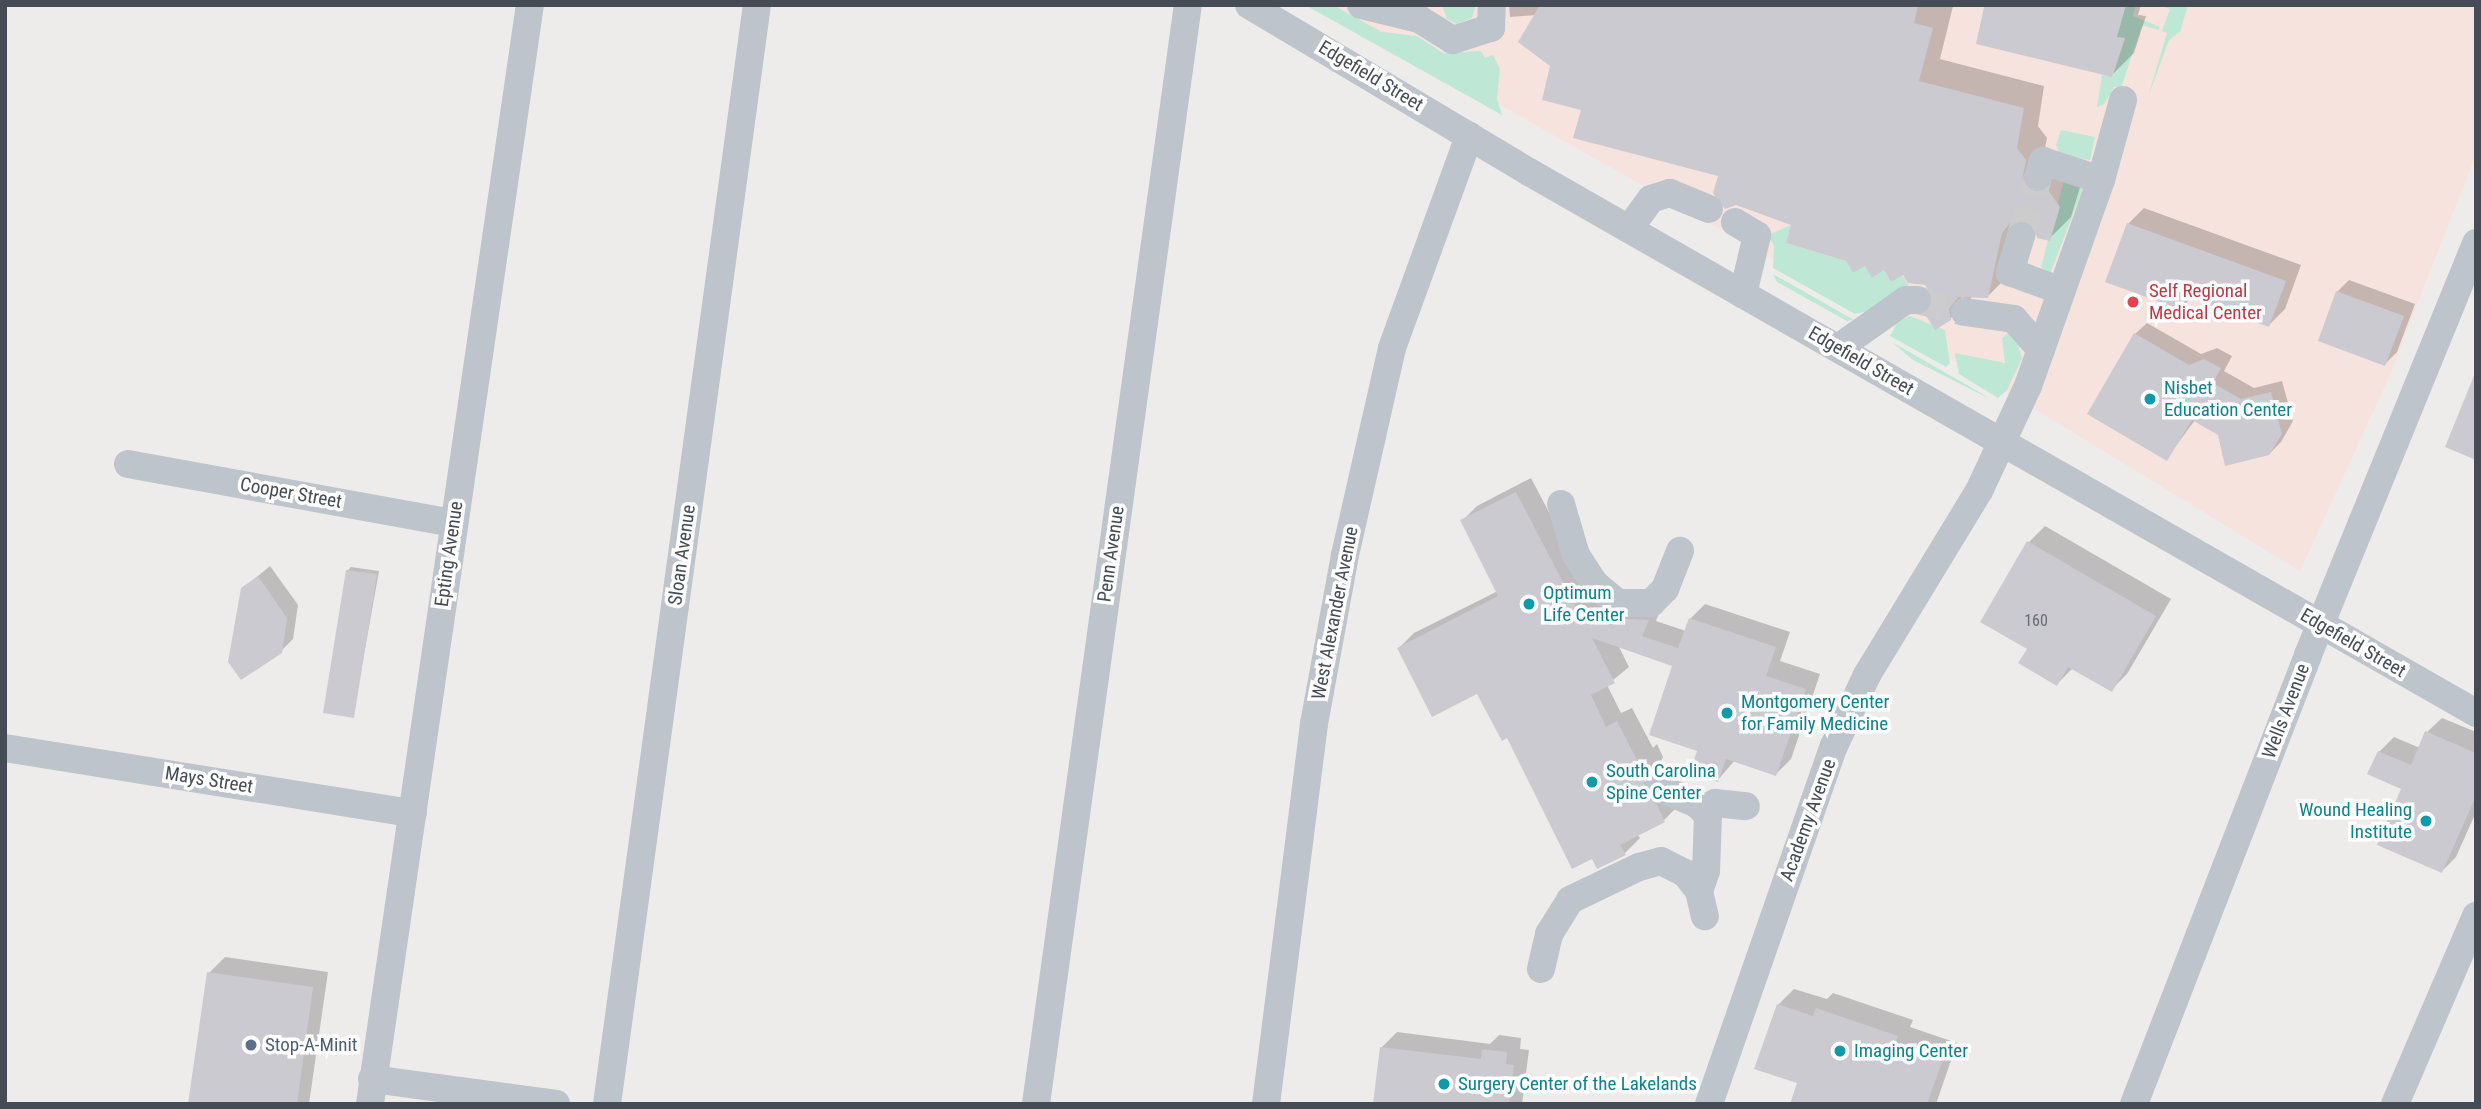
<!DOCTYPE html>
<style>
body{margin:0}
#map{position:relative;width:2481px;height:1109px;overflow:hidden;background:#eeeceb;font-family:"Roboto Condensed",sans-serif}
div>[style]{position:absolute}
.medical>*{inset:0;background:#f6e3dd}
.green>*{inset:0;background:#bee8d5}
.shadow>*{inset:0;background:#0003}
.building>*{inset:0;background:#cacad0}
.minor-tunnel>*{height:28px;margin-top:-14px;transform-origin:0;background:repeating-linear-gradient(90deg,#cccccd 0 28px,transparent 0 42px)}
.minor>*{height:28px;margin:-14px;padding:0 14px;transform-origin:14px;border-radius:14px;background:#bec4cc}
.dots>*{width:19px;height:19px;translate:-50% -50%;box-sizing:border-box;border:4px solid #fff;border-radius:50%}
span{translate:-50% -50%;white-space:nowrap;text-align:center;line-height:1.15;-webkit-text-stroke:7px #fff;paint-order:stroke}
.number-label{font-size:16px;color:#676c74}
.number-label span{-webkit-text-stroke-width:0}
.street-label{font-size:19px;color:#464c56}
.health-label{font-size:19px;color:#be3a42}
.left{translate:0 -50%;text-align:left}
.culture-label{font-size:19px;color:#0d838f}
.right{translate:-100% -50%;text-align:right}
.service-label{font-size:19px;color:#4e5e75}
.frame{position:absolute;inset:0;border:7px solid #464c56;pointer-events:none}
</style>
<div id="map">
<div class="medical">
<i style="clip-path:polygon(1323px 5px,2476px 5px,2476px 154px,2386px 384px,2300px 571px,1987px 380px)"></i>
</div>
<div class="green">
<i style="clip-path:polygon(1305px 5px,1333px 5px,1382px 32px,1417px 36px,1443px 53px,1481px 51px,1485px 58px,1493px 55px,1500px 69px,1497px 99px,1502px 115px)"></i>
<i style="clip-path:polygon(1442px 5px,1475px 5px,1475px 8px,1472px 18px,1457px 24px,1447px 19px)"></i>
<i style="clip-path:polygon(2126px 5px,2136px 5px,2133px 16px,2160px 27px,2158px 30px,2142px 25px,2121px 88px,2114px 87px,2104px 104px,2097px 107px,2102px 75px,2113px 76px,2125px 39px,2114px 36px)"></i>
<i style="clip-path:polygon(2159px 5px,2188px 5px,2180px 32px,2169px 40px,2148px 97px,2167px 33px,2162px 31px,2170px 9px)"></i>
<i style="clip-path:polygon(2061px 130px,2095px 137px,2090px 160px,2060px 155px,2056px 145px)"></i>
<i style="clip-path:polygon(2064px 180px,2084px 186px,2050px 274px,2041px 267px)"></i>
<i style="clip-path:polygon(1791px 225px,1786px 243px,1846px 261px,1853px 273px,1865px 266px,1872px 277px,1884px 270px,1891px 282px,1902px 275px,1909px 286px,1869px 311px,1855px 314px,1773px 268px,1774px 246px,1768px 235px)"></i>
<i style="clip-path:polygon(1773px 274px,1854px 320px,1847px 321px,1777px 282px)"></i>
<i style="clip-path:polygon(1910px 316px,1945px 330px,1950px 363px,1946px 367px,1890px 336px,1897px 323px)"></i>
<i style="clip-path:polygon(2008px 333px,2017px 342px,2022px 358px,2007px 390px,1998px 398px,1959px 374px,1955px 353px,2005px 363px,2002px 338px)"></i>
<i style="clip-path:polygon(1892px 342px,1981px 393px,1990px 399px,1913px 360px)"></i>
</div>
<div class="shadow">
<i style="clip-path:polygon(1509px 5px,1953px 6px,1940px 59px,2044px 86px,2038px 126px,2047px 138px,2043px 159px,2081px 184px,2071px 217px,2049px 239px,2035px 224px,2021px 220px,2010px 274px,1988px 296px,1972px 297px,1950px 319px,1926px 284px,1903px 272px,1847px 260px,1720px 175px,1583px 108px,1552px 65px,1536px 15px,1510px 17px)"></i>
<i style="clip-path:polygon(1988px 5px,2141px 5px,2138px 15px,2146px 16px,2134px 53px,2112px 75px)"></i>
<i style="clip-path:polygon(2144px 208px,2301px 265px,2285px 309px,2269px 325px,2192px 297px,2181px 308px,2128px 224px)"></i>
<i style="clip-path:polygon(2349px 280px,2415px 304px,2397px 352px,2385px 364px,2337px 292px)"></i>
<i style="clip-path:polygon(2147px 323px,2201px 354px,2217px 348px,2232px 356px,2224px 371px,2254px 388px,2282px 381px,2293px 421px,2281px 442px,2269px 454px,2195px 420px,2167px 458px,2135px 334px)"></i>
<i style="clip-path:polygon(1531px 478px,1596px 602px,1662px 605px,1656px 621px,1686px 631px,1690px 619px,1705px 604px,1790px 632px,1780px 661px,1820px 674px,1791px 759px,1776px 774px,1735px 760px,1718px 780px,1699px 750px,1675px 665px,1618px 645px,1629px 667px,1607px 685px,1621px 713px,1632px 708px,1653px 748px,1657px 744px,1663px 757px,1655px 774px,1679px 805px,1664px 820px,1637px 834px,1640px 838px,1625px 853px,1508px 736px,1478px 691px,1399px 648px,1414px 633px,1498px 591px,1462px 521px,1477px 506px)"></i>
<i style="clip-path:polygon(2045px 526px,2171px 599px,2127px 674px,2111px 690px,2073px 668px,2057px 684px,2029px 648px,1983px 621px,2029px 542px)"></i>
<i style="clip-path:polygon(270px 566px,298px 605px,293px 639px,281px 651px,242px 589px)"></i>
<i style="clip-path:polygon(351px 567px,379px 571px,353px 716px,348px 570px)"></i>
<i style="clip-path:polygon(2442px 718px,2476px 732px,2476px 812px,2456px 857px,2442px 871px,2403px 788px,2379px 752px,2394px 737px,2420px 748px,2427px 732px)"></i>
<i style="clip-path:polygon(225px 957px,328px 972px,309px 1104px,190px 1104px,209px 973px)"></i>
<i style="clip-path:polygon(1794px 989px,1827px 999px,1833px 993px,1913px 1020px,1910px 1027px,1957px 1043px,1936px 1104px,1792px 1104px,1799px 1082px,1778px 1005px)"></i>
<i style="clip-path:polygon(1397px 1032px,1490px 1044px,1499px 1035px,1521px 1038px,1520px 1049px,1529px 1050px,1522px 1104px,1375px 1104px,1382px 1047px)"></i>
</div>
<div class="building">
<i style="clip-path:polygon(1540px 5px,1918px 5px,1914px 23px,1933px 28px,1919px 81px,2024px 108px,2017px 148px,2026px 160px,2022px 181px,2032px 193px,2048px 190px,2060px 207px,2050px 241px,2037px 238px,2034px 225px,2026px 220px,2010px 223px,2002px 233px,1988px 298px,1958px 297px,1949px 309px,1951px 320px,1935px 330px,1925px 314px,1934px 299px,1925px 285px,1908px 283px,1903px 275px,1891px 282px,1884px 270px,1872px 278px,1865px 266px,1853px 273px,1846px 261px,1786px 243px,1791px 225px,1736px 205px,1725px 209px,1713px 193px,1718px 176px,1573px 138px,1581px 110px,1542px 100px,1550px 66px,1518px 42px)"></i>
<i style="clip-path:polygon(2000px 5px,2126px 5px,2117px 37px,2125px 38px,2112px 77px,1976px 44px,1984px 7px)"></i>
<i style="clip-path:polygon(2127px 223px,2286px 281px,2269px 327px,2187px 297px,2182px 310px,2105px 282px)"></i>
<i style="clip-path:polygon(2336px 291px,2404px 316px,2385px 366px,2318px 341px)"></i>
<i style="clip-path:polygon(2134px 333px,2189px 365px,2204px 359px,2221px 368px,2213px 383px,2241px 399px,2271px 392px,2282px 434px,2269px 455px,2225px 466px,2218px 435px,2192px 420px,2167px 461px,2087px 414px)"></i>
<i style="clip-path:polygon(2475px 373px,2476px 373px,2476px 460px,2445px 447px)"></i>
<i style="clip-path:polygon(1516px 492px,1581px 617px,1610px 625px,1613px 618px,1649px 620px,1642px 636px,1678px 648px,1689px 618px,1776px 647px,1766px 676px,1806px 689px,1776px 776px,1726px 759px,1718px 782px,1690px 772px,1697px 751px,1649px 735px,1672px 666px,1592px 638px,1615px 683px,1591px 695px,1606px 727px,1617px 721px,1639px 764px,1641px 757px,1649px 773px,1641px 790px,1657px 805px,1665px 822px,1620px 845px,1626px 855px,1597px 869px,1592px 859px,1572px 869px,1507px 738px,1502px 741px,1477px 694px,1432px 717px,1397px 648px,1498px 596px,1460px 520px)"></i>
<i style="clip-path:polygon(2027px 541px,2156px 616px,2112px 692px,2068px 667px,2057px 686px,2018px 663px,2027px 649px,1980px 622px)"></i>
<i style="clip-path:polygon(346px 570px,377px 574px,354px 718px,323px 713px)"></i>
<i style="clip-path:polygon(258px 576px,287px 618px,282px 653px,241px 680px,228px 662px,241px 588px)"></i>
<i style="clip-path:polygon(2425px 731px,2476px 753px,2476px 796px,2442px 873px,2377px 845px,2401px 789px,2367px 774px,2378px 751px,2411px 765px)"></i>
<i style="clip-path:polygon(207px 972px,313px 987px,297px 1104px,188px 1104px)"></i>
<i style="clip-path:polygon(1777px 1004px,1813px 1016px,1816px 1008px,1898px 1036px,1895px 1043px,1943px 1059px,1927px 1104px,1790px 1104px,1797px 1083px,1754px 1069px)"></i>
<i style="clip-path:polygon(1380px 1047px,1481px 1059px,1482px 1049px,1507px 1052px,1506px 1064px,1514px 1065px,1509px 1104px,1373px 1104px)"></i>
</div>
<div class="minor-tunnel">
<i style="left:2021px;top:236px;width:61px;rotate:-73.9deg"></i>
<i style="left:1917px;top:300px;width:49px;rotate:14deg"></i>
</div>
<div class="minor">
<i style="left:1249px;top:5px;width:326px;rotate:30.8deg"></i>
<i style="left:1529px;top:172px;width:1091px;rotate:29.74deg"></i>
<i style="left:1361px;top:5px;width:60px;rotate:13.6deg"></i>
<i style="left:1419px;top:19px;width:40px;rotate:32deg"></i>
<i style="left:1453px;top:40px;width:40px;rotate:-18deg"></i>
<i style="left:1491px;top:28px;width:23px;rotate:-88deg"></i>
<i style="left:2038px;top:177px;width:17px;rotate:-73deg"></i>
<i style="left:2043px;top:161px;width:61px;rotate:18.1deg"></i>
<i style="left:1735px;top:222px;width:26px;rotate:31deg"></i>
<i style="left:1757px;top:235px;width:61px;rotate:103.3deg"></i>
<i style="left:1629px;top:229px;width:37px;rotate:-54deg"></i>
<i style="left:1651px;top:199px;width:20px;rotate:-18deg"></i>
<i style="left:1670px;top:193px;width:42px;rotate:22.3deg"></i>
<i style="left:2021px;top:236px;width:38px;rotate:107deg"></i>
<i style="left:2010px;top:272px;width:55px;rotate:20.1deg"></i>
<i style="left:1965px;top:312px;width:49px;rotate:8.1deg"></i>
<i style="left:2014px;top:319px;width:41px;rotate:48.9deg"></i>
<i style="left:1838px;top:348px;width:83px;rotate:-35.2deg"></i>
<i style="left:1906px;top:300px;width:11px"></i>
<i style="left:128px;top:464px;width:330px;rotate:10.3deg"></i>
<i style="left:1561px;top:504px;width:53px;rotate:73.6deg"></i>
<i style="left:1576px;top:555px;width:35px;rotate:57deg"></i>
<i style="left:1595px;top:584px;width:30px;rotate:40deg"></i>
<i style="left:1618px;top:603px;width:33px"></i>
<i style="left:1651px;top:603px;width:20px;rotate:-45deg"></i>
<i style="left:1665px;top:589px;width:41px;rotate:-68.5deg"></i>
<i style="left:5px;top:748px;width:413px;rotate:9.1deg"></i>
<i style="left:1657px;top:787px;width:43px;rotate:23deg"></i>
<i style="left:1697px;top:804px;width:16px;rotate:45deg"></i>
<i style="left:1708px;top:815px;width:56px;rotate:92deg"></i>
<i style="left:1706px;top:871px;width:21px;rotate:109deg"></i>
<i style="left:1704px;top:811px;width:14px;rotate:-36deg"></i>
<i style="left:1715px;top:803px;width:31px;rotate:6deg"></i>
<i style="left:1541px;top:969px;width:36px;rotate:-77deg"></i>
<i style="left:1549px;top:934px;width:40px;rotate:-58deg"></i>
<i style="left:1570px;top:900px;width:76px;rotate:-25.6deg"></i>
<i style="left:1639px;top:867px;width:23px;rotate:-15deg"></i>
<i style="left:1661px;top:861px;width:27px;rotate:27deg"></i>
<i style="left:1685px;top:873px;width:23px;rotate:52deg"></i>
<i style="left:1699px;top:891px;width:26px;rotate:77deg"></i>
<i style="left:372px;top:1079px;width:186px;rotate:7.7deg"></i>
<i style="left:370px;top:1104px;width:1111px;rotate:-81.72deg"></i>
<i style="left:607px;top:1104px;width:1109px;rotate:-82.23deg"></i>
<i style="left:1036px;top:1104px;width:1109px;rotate:-82.13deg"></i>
<i style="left:1266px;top:1104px;width:383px;rotate:-82.8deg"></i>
<i style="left:1314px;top:724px;width:172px;rotate:-79.6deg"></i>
<i style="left:1345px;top:555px;width:212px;rotate:-77.2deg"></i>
<i style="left:1392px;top:348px;width:226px;rotate:-70deg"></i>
<i style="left:1709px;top:1104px;width:379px;rotate:-70.8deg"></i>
<i style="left:1834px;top:746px;width:78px;rotate:-65.1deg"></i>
<i style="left:1867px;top:675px;width:215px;rotate:-58.7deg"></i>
<i style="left:1979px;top:491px;width:116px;rotate:-65deg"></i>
<i style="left:2028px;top:386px;width:219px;rotate:-70.5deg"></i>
<i style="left:2101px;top:180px;width:83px;rotate:-74.6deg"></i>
<i style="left:2134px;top:1104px;width:482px;rotate:-68.8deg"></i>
<i style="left:2308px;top:655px;width:445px;rotate:-67.8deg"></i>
<i style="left:2395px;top:1104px;width:205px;rotate:-66.7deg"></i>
</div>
<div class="dots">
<i style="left:2133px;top:302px;background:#e0444e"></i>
<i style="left:2150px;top:399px;background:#0f9aa8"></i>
<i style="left:1529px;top:604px;background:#0f9aa8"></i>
<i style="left:1727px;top:713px;background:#0f9aa8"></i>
<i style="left:1592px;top:782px;background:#0f9aa8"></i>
<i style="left:2426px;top:821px;background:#0f9aa8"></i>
<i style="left:251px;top:1045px;background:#5c6f8a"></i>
<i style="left:1840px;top:1051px;background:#0f9aa8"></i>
<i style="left:1444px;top:1084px;background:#0f9aa8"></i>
</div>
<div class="number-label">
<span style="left:2036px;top:621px">160</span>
</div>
<div class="street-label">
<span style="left:1371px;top:76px;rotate:31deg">Edgefield Street</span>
<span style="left:1861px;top:361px;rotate:30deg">Edgefield Street</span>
<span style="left:291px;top:493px;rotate:10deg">Cooper Street</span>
<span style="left:449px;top:554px;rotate:-82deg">Epting Avenue</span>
<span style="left:1111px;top:554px;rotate:-82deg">Penn Avenue</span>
<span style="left:682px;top:555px;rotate:-82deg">Sloan Avenue</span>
<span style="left:1335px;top:613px;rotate:-79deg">West Alexander Avenue</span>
<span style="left:2353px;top:643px;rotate:30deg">Edgefield Street</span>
<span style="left:2286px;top:711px;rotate:-69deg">Wells Avenue</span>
<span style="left:209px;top:780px;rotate:9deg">Mays Street</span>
<span style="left:1808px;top:820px;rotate:-70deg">Academy Avenue</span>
</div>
<div class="health-label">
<span class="left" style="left:2149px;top:302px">Self Regional<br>Medical Center</span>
</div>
<div class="culture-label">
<span class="left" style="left:2164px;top:399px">Nisbet<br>Education Center</span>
<span class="left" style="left:1543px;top:604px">Optimum<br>Life Center</span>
<span class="left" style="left:1741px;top:713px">Montgomery Center<br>for Family Medicine</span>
<span class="left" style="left:1606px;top:782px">South Carolina<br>Spine Center</span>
<span class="right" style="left:2412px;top:821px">Wound Healing<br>Institute</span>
<span class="left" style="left:1854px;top:1051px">Imaging Center</span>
<span class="left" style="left:1458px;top:1084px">Surgery Center of the Lakelands</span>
</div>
<div class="service-label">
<span class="left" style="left:265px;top:1045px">Stop-A-Minit</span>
</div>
<div class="frame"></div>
</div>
